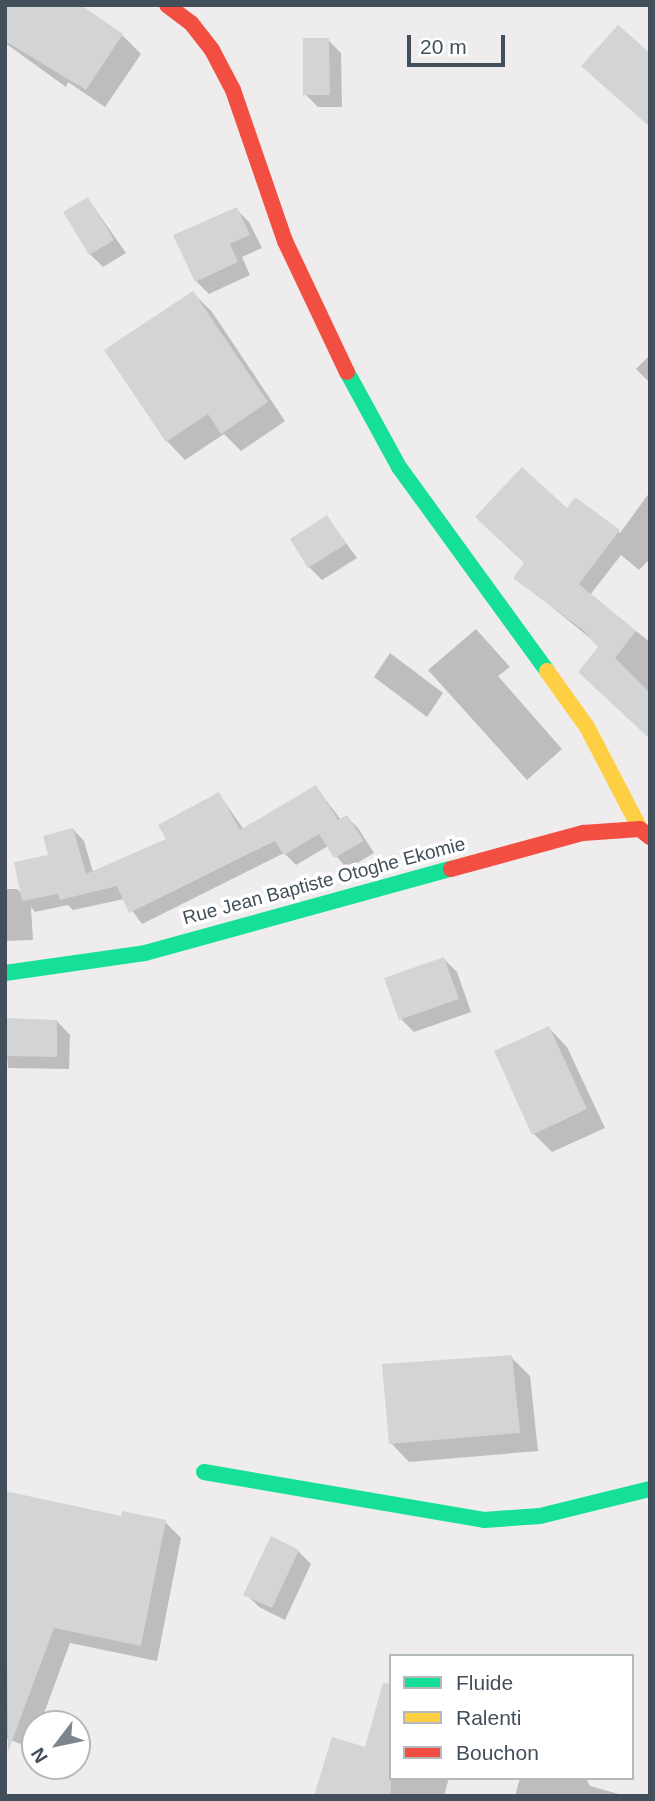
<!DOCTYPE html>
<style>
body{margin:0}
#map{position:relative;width:655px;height:1801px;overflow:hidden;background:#eeecec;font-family:Arial,sans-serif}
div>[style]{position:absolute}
.shadow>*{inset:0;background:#0003}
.building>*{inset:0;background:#d3d4d5}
.fast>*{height:16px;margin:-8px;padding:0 8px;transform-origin:8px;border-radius:8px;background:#16e098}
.slow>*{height:16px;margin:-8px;padding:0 8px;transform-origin:8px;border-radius:8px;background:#ffcf43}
.jam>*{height:16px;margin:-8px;padding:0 8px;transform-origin:8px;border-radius:8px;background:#f24e42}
span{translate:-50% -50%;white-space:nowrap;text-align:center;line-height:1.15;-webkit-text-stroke:7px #fff;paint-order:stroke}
.street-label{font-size:19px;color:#424f5a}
.frame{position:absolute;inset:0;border:7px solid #424f5a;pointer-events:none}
.legend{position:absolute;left:389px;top:1654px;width:245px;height:126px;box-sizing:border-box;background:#fff;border:2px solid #b3b9bd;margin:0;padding:9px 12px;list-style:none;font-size:21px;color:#424f5a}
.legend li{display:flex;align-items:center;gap:14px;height:35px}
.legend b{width:35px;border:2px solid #b3b9bd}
.north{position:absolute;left:21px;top:1710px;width:70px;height:70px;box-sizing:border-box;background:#fff;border:2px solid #b3b9bd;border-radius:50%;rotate:238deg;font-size:19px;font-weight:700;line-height:28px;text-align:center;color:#424f5a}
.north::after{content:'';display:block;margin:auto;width:24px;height:32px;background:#7e868d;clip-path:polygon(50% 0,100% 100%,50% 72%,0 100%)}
.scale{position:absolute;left:407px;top:35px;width:98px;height:32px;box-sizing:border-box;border:4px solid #424f5a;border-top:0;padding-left:9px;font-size:21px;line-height:24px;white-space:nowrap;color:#424f5a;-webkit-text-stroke:5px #fff;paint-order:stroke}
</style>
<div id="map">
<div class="shadow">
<i style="clip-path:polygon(5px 5px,122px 35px,141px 54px,105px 107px,68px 82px,66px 87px,5px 43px)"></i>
<i style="clip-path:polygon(328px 40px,341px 53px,342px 107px,318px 107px,305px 94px)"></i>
<i style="clip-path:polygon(88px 199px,126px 253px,103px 267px,90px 254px)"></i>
<i style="clip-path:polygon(236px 209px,249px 222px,262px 248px,242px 257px,250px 275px,209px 294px,196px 281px)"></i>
<i style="clip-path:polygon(193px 293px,212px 312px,285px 421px,241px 451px,224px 434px,185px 460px,167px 441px)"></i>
<i style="clip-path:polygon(650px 355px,650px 383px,636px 369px)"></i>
<i style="clip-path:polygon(650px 492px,650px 559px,639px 570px,621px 555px,590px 595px,650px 642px,650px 738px,601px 647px,515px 577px,576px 500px,620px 533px)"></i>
<i style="clip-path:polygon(327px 517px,357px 558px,322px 580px,309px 567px)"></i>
<i style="clip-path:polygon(476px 629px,510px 667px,498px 676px,562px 749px,527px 780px,428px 670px)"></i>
<i style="clip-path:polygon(390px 653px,443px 693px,427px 717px,374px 677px)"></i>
<i style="clip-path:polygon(316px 787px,341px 820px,347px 817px,358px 828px,374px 853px,347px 869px,328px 846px,296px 865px,284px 853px,142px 924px,124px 899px,73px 910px,68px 905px,35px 912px,31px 907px,33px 940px,5px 941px,5px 889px,17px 889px,22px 894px,73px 829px,84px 841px,93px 872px,169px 840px,219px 794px,244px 830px)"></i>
<i style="clip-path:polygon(444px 959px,457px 972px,471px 1012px,414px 1032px,401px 1019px)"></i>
<i style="clip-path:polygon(5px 1020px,57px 1021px,70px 1035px,69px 1069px,8px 1068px)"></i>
<i style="clip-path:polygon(549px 1028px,567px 1047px,605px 1128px,552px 1152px,534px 1134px)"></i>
<i style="clip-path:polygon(511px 1357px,530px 1376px,538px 1451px,409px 1462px,391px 1443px)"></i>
<i style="clip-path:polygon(5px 1493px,122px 1518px,165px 1522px,181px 1538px,157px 1661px,70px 1643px,40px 1724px,35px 1724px,31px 1748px,5px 1738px)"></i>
<i style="clip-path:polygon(298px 1551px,311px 1564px,285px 1620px,259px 1607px,246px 1594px)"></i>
<i style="clip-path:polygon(391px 1778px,449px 1778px,444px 1796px,318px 1796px)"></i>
<i style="clip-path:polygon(520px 1778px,586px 1778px,590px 1786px,626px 1796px,515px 1796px)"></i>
</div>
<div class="building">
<i style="clip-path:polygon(5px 5px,81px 5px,123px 34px,86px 90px,5px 41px)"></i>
<i style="clip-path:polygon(618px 25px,650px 53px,650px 127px,581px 66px)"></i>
<i style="clip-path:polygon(303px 38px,329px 38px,330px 95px,303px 95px)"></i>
<i style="clip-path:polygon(88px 197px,114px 240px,89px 255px,63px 212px)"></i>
<i style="clip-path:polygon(237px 207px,250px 235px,230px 244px,238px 262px,195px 282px,173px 235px)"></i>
<i style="clip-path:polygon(193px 291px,268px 402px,221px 434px,208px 414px,166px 442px,104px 350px)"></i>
<i style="clip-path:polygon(522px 467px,567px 508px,575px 497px,620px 530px,579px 584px,636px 631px,615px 658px,650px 693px,650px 739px,578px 672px,598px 647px,583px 630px,513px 578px,524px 563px,475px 517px)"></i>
<i style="clip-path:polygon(327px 515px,346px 544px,308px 568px,290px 539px)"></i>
<i style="clip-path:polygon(316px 785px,338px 820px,347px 815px,364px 841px,334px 858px,319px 834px,284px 855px,275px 841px,129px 913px,117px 886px,60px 900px,58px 894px,22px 901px,14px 862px,48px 855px,43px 836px,73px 828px,86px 874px,166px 839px,158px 825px,219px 792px,240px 830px)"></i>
<i style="clip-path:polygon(444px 957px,459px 999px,399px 1020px,384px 978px)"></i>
<i style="clip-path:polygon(5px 1018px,57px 1020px,57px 1057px,5px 1056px)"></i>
<i style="clip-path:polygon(549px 1026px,587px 1109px,532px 1135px,494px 1051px)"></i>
<i style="clip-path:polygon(512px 1355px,520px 1433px,389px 1444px,382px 1364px)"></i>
<i style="clip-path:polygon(5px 1491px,121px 1516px,122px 1511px,166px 1520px,141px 1646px,54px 1628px,8px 1752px)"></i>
<i style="clip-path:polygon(271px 1536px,299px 1550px,272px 1608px,243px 1595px)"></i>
<i style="clip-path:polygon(383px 1683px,391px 1684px,391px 1796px,314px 1796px,332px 1737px,365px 1747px)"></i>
</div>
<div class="fast">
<i style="left:347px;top:372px;width:108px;rotate:61.3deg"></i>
<i style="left:399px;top:467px;width:252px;rotate:54deg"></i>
<i style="left:5px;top:973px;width:141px;rotate:-8.1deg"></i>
<i style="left:145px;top:953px;width:317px;rotate:-15.4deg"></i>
<i style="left:204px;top:1472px;width:284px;rotate:9.7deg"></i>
<i style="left:484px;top:1520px;width:56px;rotate:-4.1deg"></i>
<i style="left:540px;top:1516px;width:113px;rotate:-13.8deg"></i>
</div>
<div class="slow">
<i style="left:547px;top:671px;width:69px;rotate:54.5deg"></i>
<i style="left:587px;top:727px;width:115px;rotate:62.5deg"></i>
</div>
<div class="jam">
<i style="left:167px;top:5px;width:30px;rotate:37deg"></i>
<i style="left:191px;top:23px;width:34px;rotate:52deg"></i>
<i style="left:212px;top:50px;width:45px;rotate:62.3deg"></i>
<i style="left:233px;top:90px;width:160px;rotate:71deg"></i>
<i style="left:285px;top:241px;width:145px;rotate:64.7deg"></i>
<i style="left:451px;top:869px;width:137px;rotate:-15.3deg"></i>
<i style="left:583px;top:833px;width:57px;rotate:-4deg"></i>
<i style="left:640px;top:829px;width:13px;rotate:39deg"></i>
</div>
<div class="street-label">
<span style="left:324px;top:881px;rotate:-15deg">Rue Jean Baptiste Otoghe Ekomie</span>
</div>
<div class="frame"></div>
<ul class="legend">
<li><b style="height:9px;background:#16e098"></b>Fluide</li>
<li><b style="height:9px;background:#ffcf43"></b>Ralenti</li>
<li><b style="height:9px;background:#f24e42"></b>Bouchon</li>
</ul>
<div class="north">N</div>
<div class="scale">20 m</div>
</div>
